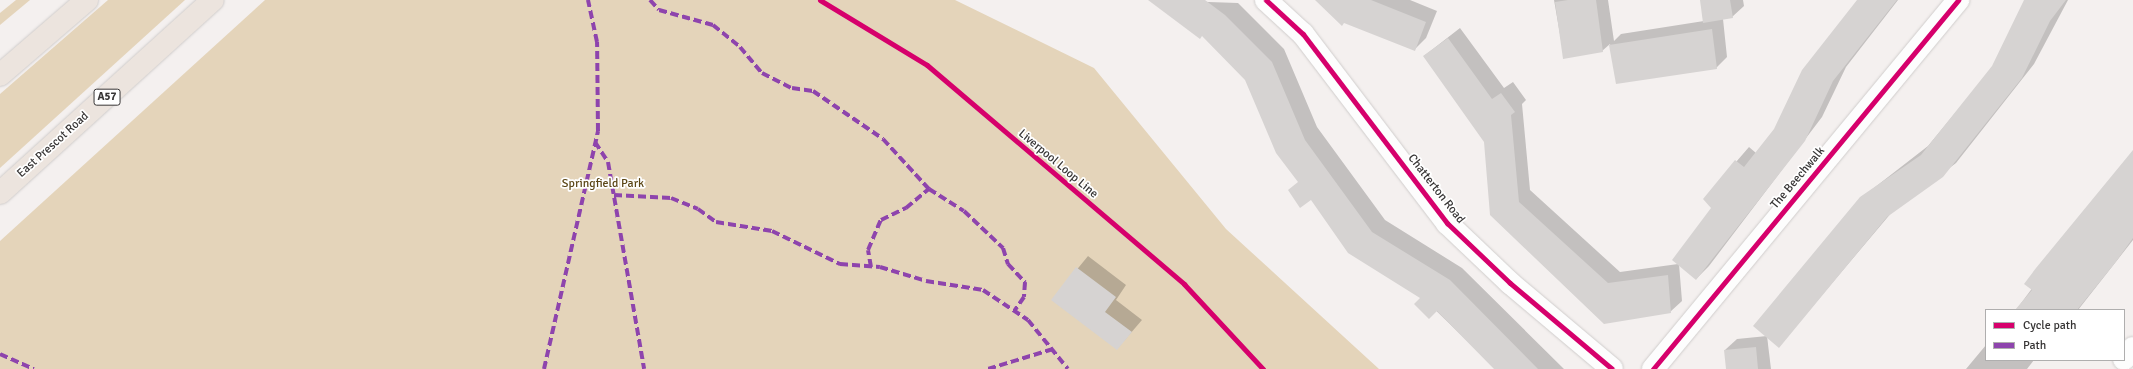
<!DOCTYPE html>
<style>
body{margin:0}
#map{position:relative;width:2133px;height:369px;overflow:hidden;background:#f4f0ef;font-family:Signika,sans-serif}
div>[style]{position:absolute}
.green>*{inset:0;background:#e4d4ba}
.shadow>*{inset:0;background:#0003}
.building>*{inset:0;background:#d6d3d2}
.roads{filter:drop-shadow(0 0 1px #d0cdcc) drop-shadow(0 0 1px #d0cdcc)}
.street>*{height:22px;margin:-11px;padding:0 11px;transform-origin:11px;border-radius:11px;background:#fdfdfd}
.highway>*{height:22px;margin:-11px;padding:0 11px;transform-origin:11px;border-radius:11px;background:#ece4de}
.quiet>*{height:4px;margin-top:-2px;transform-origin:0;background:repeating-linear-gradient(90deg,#8e44ad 0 8px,transparent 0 12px)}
.cycleway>*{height:5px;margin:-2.5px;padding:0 2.5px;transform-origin:2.5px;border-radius:2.5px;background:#d6006c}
span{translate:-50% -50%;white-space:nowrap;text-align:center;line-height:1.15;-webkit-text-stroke:3.5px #fff;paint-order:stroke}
.shield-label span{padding:1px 3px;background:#fff;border:1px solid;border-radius:3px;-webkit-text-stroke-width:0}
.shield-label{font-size:11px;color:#373535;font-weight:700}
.street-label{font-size:12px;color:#373535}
.park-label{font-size:12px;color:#5b4616}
.legend{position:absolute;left:1985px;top:309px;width:140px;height:52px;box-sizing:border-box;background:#fff;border:1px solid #afaeae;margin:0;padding:5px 7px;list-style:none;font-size:12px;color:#373535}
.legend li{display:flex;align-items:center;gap:8px;height:20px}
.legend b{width:20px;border:1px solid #afaeae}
</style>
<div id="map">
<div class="green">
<i style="clip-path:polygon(16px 0,30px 0,0 25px,0 13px)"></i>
<i style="clip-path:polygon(108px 0,185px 0,0 168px,0 94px)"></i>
<i style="clip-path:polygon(265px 0,955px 0,1094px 68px,1226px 229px,1379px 369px,0 369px,0 241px)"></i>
</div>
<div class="shadow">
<i style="clip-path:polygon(1150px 0,1238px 3px,1284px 49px,1317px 127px,1385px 220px,1462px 268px,1564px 369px,1496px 369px,1422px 297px,1246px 79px,1202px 35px)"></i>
<i style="clip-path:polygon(1316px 0,1410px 0,1437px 11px,1426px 38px,1414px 50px)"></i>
<i style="clip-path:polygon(1554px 0,1608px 0,1614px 41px,1621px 34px,1704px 21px,1701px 0,1743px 0,1744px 6px,1732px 17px,1723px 19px,1727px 57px,1716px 68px,1617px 83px,1610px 44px,1602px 51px,1564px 57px)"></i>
<i style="clip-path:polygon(1858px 0,1898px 0,1846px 67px,1822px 117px,1709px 266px,1696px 279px,1679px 264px,1682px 301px,1670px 312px,1604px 323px,1491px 215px,1485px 142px,1424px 56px,1460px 28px,1504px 88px,1513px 82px,1526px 100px,1522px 104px,1530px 190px,1620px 272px,1678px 264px,1712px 208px,1704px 199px,1749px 147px,1756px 153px,1775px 129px)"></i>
<i style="clip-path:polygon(2025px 0,2068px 0,2034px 64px,1956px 163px,1892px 212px,1779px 346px,1861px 198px,1928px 146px,1993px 67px)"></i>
<i style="clip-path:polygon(2133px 152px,2133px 240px,2078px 310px,2016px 310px)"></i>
<i style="clip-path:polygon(1088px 256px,1126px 285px,1116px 300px,1142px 320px,1117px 349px,1052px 300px)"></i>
<i style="clip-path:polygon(1767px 336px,1771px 369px,1727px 369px,1725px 350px,1737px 339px)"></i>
<i style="clip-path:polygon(1986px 345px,1986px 360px,2034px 360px,2027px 369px,1966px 369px)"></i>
</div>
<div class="building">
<i style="clip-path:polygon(1148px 0,1205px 0,1225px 15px,1272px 62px,1305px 140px,1372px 232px,1450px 280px,1538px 369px,1494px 369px,1437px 311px,1429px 319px,1414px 304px,1420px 298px,1348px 253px,1311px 200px,1300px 208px,1288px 190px,1298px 182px,1276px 153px,1245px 80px,1202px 36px,1200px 39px)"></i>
<i style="clip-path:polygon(1315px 0,1371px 0,1426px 22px,1415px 51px,1344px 23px,1342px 26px)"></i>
<i style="clip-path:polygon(1568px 0,1596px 0,1603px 52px,1563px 59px,1555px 2px)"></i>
<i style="clip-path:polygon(1700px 0,1730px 0,1733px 18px,1703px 23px)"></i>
<i style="clip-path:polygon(1857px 0,1897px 0,1833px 81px,1805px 141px,1696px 280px,1672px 260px,1711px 208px,1703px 199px,1735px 160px,1744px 167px,1774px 129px,1802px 70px)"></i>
<i style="clip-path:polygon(2024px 0,2066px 0,2050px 21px,2022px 78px,1943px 177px,1887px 217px,1779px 348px,1753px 326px,1860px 197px,1921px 155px,1992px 66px)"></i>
<i style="clip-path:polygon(1712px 29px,1717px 69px,1616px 84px,1609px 45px)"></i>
<i style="clip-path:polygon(1448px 38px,1492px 99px,1501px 93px,1515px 112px,1511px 115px,1519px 202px,1608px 283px,1668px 275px,1671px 313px,1604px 324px,1490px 215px,1484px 142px,1423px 56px)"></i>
<i style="clip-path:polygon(2133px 150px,2133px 238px,2115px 263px,2077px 310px,2015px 310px,2032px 290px,2024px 284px,2036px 268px)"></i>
<i style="clip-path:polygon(1076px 267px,1116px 297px,1105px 312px,1132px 332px,1117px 350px,1051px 300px)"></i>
<i style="clip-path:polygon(1756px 347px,1758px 369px,1726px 369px,1724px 350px)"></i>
</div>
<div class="roads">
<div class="street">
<i style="left:1266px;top:0;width:50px;rotate:42.6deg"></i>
<i style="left:1303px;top:34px;width:238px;rotate:52.7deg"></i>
<i style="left:1447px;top:223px;width:87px;rotate:43.6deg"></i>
<i style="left:1510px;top:283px;width:133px;rotate:40.1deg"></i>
<i style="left:2124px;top:359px;width:14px;rotate:-51deg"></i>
<i style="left:1653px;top:369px;width:479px;rotate:-50.4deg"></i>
</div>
<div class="highway">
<i style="left:0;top:75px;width:115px;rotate:-40.8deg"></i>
<i style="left:0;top:193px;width:287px;rotate:-42.2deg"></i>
</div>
</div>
<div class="quiet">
<i style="left:650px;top:0;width:13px;rotate:48deg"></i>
<i style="left:659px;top:10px;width:56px;rotate:15.5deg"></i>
<i style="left:713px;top:25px;width:35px;rotate:39deg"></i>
<i style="left:740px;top:47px;width:34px;rotate:50deg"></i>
<i style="left:762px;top:73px;width:34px;rotate:27deg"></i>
<i style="left:792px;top:88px;width:21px;rotate:8deg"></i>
<i style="left:813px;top:91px;width:85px;rotate:34.4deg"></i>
<i style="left:883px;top:139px;width:68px;rotate:47.4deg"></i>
<i style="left:929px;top:189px;width:41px;rotate:32.2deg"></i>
<i style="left:964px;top:211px;width:54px;rotate:43.5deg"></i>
<i style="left:1003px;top:248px;width:17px;rotate:73deg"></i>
<i style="left:1008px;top:264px;width:25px;rotate:47deg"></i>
<i style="left:1025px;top:282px;width:15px;rotate:94deg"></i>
<i style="left:1024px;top:297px;width:16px;rotate:125deg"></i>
<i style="left:595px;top:142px;width:24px;rotate:57deg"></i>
<i style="left:608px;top:162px;width:210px;rotate:80.1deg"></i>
<i style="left:614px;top:195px;width:57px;rotate:3deg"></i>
<i style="left:671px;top:198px;width:29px;rotate:22deg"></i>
<i style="left:698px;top:209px;width:22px;rotate:36deg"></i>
<i style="left:716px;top:222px;width:57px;rotate:9.1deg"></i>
<i style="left:772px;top:231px;width:76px;rotate:25.9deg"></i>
<i style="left:840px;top:264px;width:40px;rotate:4.3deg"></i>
<i style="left:880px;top:267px;width:48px;rotate:16.9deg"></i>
<i style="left:926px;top:281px;width:58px;rotate:9deg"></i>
<i style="left:983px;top:290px;width:54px;rotate:33.7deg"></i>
<i style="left:1028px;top:320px;width:63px;rotate:50.8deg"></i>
<i style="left:871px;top:267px;width:17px;rotate:-100deg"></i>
<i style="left:868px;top:250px;width:33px;rotate:-67deg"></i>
<i style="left:881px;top:220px;width:28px;rotate:-26deg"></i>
<i style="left:906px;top:208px;width:30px;rotate:-40deg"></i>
<i style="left:0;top:354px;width:37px;rotate:24deg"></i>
<i style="left:544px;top:369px;width:244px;rotate:-77.2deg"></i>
<i style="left:598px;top:131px;width:89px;rotate:-90.6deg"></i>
<i style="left:597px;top:42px;width:43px;rotate:-102.1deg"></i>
<i style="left:988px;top:369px;width:68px;rotate:-17.1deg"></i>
</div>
<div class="cycleway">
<i style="left:820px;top:0;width:125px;rotate:31.3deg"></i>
<i style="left:927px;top:65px;width:338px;rotate:40.4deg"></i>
<i style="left:1184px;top:284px;width:116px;rotate:47.1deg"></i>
<i style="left:1266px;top:0;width:50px;rotate:42.6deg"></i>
<i style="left:1303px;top:34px;width:238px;rotate:52.7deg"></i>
<i style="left:1447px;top:223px;width:87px;rotate:43.6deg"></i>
<i style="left:1510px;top:283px;width:133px;rotate:40.1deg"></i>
<i style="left:1653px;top:369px;width:479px;rotate:-50.4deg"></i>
</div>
<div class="shield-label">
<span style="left:107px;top:97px">A57</span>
</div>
<div class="street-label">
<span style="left:53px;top:145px;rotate:-42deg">East Prescot Road</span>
<span style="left:1058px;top:164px;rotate:40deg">Liverpool Loop Line</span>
<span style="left:1798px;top:178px;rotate:-50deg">The Beechwalk</span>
<span style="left:1436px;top:189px;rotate:52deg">Chatterton Road</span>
</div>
<div class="park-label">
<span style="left:603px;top:184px">Springfield Park</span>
</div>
<ul class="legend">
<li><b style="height:5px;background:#d6006c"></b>Cycle path</li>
<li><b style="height:5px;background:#8e44ad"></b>Path</li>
</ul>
</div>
